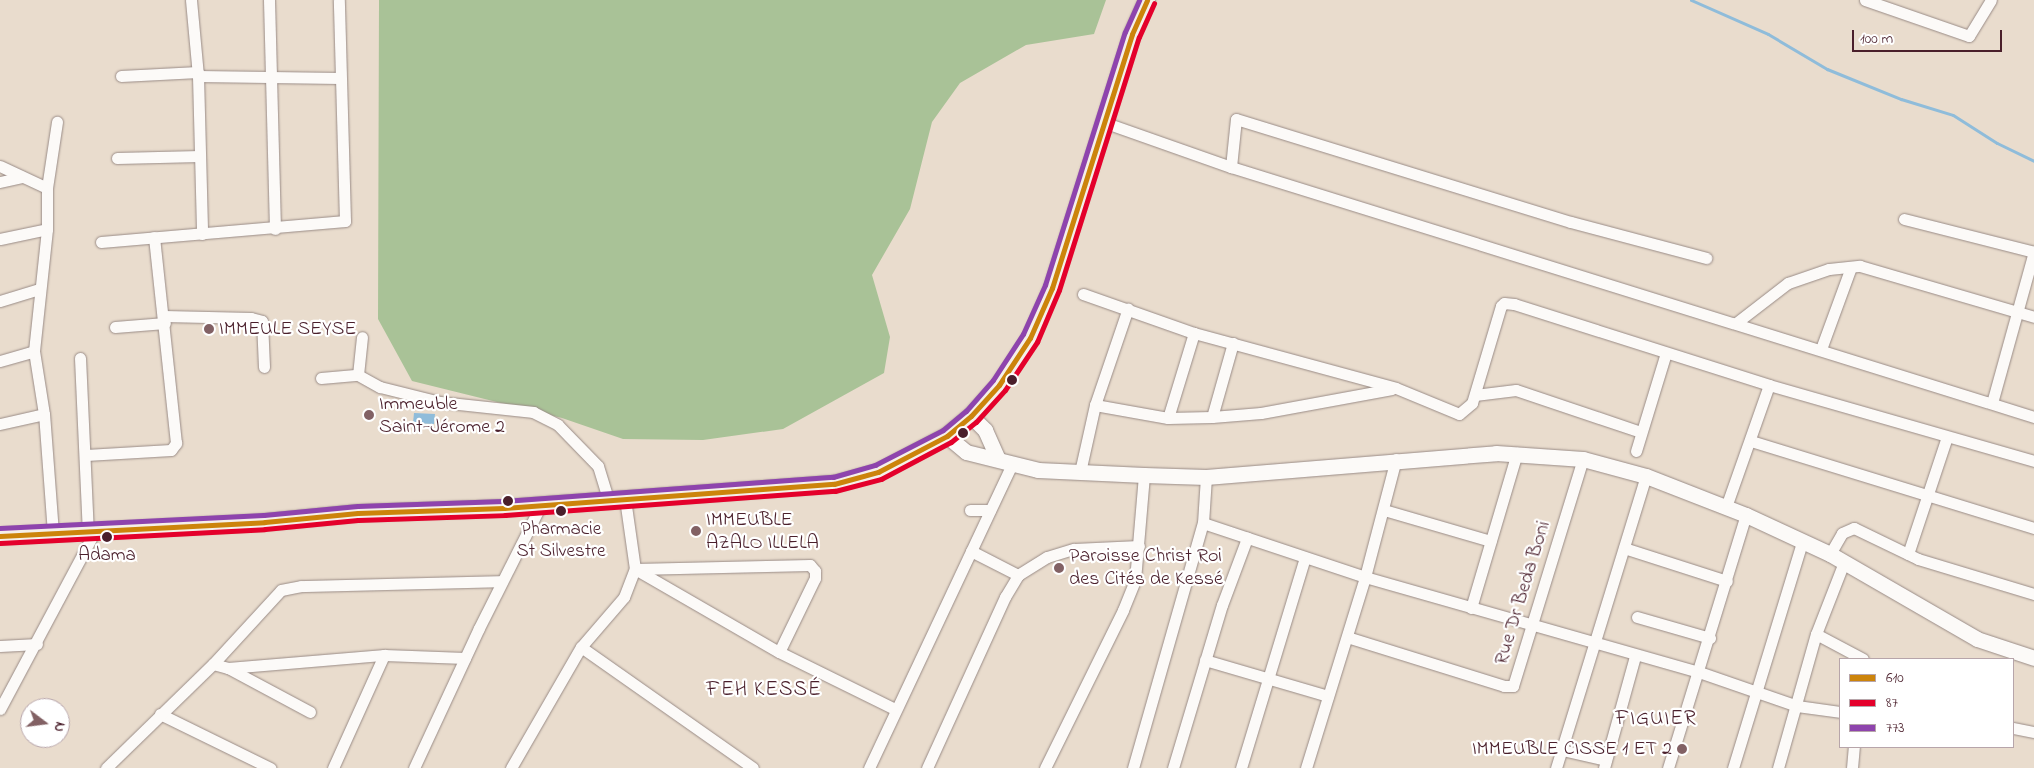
<!DOCTYPE html>
<meta charset="utf-8">
<style>
body{margin:0}
#map{position:relative;width:2034px;height:768px;overflow:hidden;background:#e9dccd;font-family:"Indie Flower",sans-serif}
div>[style]{position:absolute}
.forest>*{inset:0;background:#a9c297}
.water>*{inset:0;background:#8fbcda}
.stream>*{height:3px;margin:-1.5px;padding:0 1.5px;transform-origin:1.5px;border-radius:1.5px;background:#8fbcda}
.roads{filter:drop-shadow(0 0 1px #998b86) drop-shadow(0 0 1px #998b86)}
.minor>*{height:11px;margin:-5.5px;padding:0 5.5px;transform-origin:5.5px;border-radius:5.5px;background:#fcfaf8}
.tertiary>*{height:15px;margin:-7.5px;padding:0 7.5px;transform-origin:7.5px;border-radius:7.5px;background:#fcfaf8}
.secondary>*{height:16px;margin:-8px;padding:0 8px;transform-origin:8px;border-radius:8px;background:#f5f0e9}
.bus-1>*{height:5px;margin:-2.5px;padding:0 2.5px;transform-origin:2.5px;border-radius:2.5px;background:#cc840b}
.bus-2>*{height:5px;margin:-2.5px;padding:0 2.5px;transform-origin:2.5px;border-radius:2.5px;background:#e4002b}
.bus-3>*{height:5px;margin:-2.5px;padding:0 2.5px;transform-origin:2.5px;border-radius:2.5px;background:#8e44ad}
.dots>*{width:14px;height:14px;translate:-50% -50%;box-sizing:border-box;border:2px solid #fff;border-radius:50%}
span{translate:-50% -50%;white-space:nowrap;text-align:center;line-height:1.15;-webkit-text-stroke:4.5px #fff;paint-order:stroke}
.bus-label{font-size:19px;color:#4a1f2b}
.poi-label{font-size:20px;color:#4a1f2b}
.left{translate:0 -50%;text-align:left}
.right{translate:-100% -50%;text-align:right}
.street-label{font-size:20px;color:#4a1f2b}
.neighbourhood-label{font-size:21px;color:#4a1f2b;letter-spacing:1px}
.legend{position:absolute;left:1839px;top:658px;width:175px;height:90px;box-sizing:border-box;background:#fff;border:1px solid #b7a5aa;margin:0;padding:6px 9px;list-style:none;font-size:15px;color:#4a1f2b}
.legend li{display:flex;align-items:center;gap:10px;height:25px}
.legend b{width:25px;border:1px solid #b7a5aa}
.north{position:absolute;left:20px;top:698px;width:50px;height:50px;box-sizing:border-box;background:#fff;border:1px solid #b7a5aa;border-radius:50%;rotate:105deg;font-size:14px;font-weight:700;line-height:20px;text-align:center;color:#4a1f2b}
.north::after{content:'';display:block;margin:auto;width:18px;height:22px;background:#826164;clip-path:polygon(50% 0,100% 100%,50% 72%,0 100%)}
.scale{position:absolute;left:1852px;top:30px;width:150px;height:22px;box-sizing:border-box;border:2px solid #4a1f2b;border-top:0;padding-left:6px;font-size:15px;line-height:18px;white-space:nowrap;color:#4a1f2b;-webkit-text-stroke:4px #fff;paint-order:stroke}
</style>
<div id="map">
<div class="forest">
<i style="clip-path:polygon(379px 0,1106px 0,1094px 34px,1026px 45px,960px 83px,932px 122px,910px 209px,872px 275px,890px 337px,884px 373px,783px 429px,703px 440px,623px 439px,562px 418px,412px 381px,378px 319px)"></i>
</div>
<div class="water">
<i style="clip-path:polygon(414px 413px,435px 414px,434px 424px,413px 423px)"></i>
</div>
<div class="stream">
<i style="left:1691px;top:0;width:84px;rotate:23.8deg"></i>
<i style="left:1768px;top:34px;width:69px;rotate:30.7deg"></i>
<i style="left:1827px;top:69px;width:80px;rotate:22.1deg"></i>
<i style="left:1901px;top:99px;width:54px;rotate:17.1deg"></i>
<i style="left:1953px;top:115px;width:52px;rotate:32.5deg"></i>
<i style="left:1997px;top:143px;width:41px;rotate:25.9deg"></i>
</div>
<div class="roads">
<div class="minor">
<i style="left:191px;top:0;width:76px;rotate:84.7deg"></i>
<i style="left:198px;top:76px;width:158px;rotate:88.5deg"></i>
<i style="left:269px;top:0;width:229px;rotate:88.5deg"></i>
<i style="left:1865px;top:0;width:110px;rotate:19.1deg"></i>
<i style="left:1969px;top:36px;width:42px;rotate:-58.6deg"></i>
<i style="left:121px;top:76px;width:77px;rotate:-3deg"></i>
<i style="left:198px;top:76px;width:142px;rotate:0.8deg"></i>
<i style="left:1103px;top:122px;width:136px;rotate:19.4deg"></i>
<i style="left:1231px;top:167px;width:841px;rotate:17.29deg"></i>
<i style="left:117px;top:158px;width:83px;rotate:-1.4deg"></i>
<i style="left:0;top:166px;width:52px;rotate:25.1deg"></i>
<i style="left:1231px;top:167px;width:48px;rotate:-84.1deg"></i>
<i style="left:1236px;top:119px;width:350px;rotate:17.1deg"></i>
<i style="left:1571px;top:222px;width:140px;rotate:14.9deg"></i>
<i style="left:0;top:182px;width:22px;rotate:-13deg"></i>
<i style="left:1904px;top:219px;width:134px;rotate:14.2deg"></i>
<i style="left:0;top:239px;width:48px;rotate:-12deg"></i>
<i style="left:101px;top:242px;width:245px;rotate:-4.9deg"></i>
<i style="left:345px;top:221px;width:221px;rotate:-91.6deg"></i>
<i style="left:1083px;top:294px;width:118px;rotate:19.4deg"></i>
<i style="left:1194px;top:333px;width:209px;rotate:15.2deg"></i>
<i style="left:1396px;top:388px;width:68px;rotate:22.4deg"></i>
<i style="left:1459px;top:414px;width:17px;rotate:-40deg"></i>
<i style="left:1472px;top:403px;width:101px;rotate:-73.4deg"></i>
<i style="left:1501px;top:306px;width:4px;rotate:-45deg"></i>
<i style="left:1504px;top:303px;width:10px;rotate:6deg"></i>
<i style="left:1514px;top:304px;width:268px;rotate:17.6deg"></i>
<i style="left:1769px;top:385px;width:276px;rotate:16deg"></i>
<i style="left:0;top:301px;width:41px;rotate:-17.1deg"></i>
<i style="left:164px;top:316px;width:87px;rotate:1.3deg"></i>
<i style="left:251px;top:318px;width:11px;rotate:15deg"></i>
<i style="left:262px;top:321px;width:46px;rotate:87.5deg"></i>
<i style="left:1736px;top:323px;width:66px;rotate:-37.6deg"></i>
<i style="left:1788px;top:283px;width:43px;rotate:-18.9deg"></i>
<i style="left:1829px;top:269px;width:31px;rotate:-6deg"></i>
<i style="left:1860px;top:266px;width:181px;rotate:16.3deg"></i>
<i style="left:115px;top:327px;width:50px;rotate:-4.6deg"></i>
<i style="left:1821px;top:349px;width:87px;rotate:-69.9deg"></i>
<i style="left:80px;top:358px;width:173px;rotate:87.4deg"></i>
<i style="left:0;top:361px;width:35px;rotate:-16deg"></i>
<i style="left:358px;top:375px;width:38px;rotate:-84deg"></i>
<i style="left:321px;top:378px;width:37px;rotate:-5deg"></i>
<i style="left:358px;top:375px;width:25px;rotate:29deg"></i>
<i style="left:380px;top:387px;width:62px;rotate:14deg"></i>
<i style="left:440px;top:402px;width:94px;rotate:6.1deg"></i>
<i style="left:533px;top:412px;width:28px;rotate:27deg"></i>
<i style="left:558px;top:425px;width:57px;rotate:45.7deg"></i>
<i style="left:598px;top:466px;width:34px;rotate:73deg"></i>
<i style="left:1475px;top:395px;width:41px;rotate:-7deg"></i>
<i style="left:1516px;top:390px;width:132px;rotate:18.6deg"></i>
<i style="left:1992px;top:403px;width:157px;rotate:-74.5deg"></i>
<i style="left:1095px;top:405px;width:74px;rotate:10.1deg"></i>
<i style="left:1168px;top:418px;width:44px;rotate:-1.3deg"></i>
<i style="left:1212px;top:417px;width:49px;rotate:-4.7deg"></i>
<i style="left:1261px;top:413px;width:133px;rotate:-10.4deg"></i>
<i style="left:1212px;top:417px;width:77px;rotate:-74.2deg"></i>
<i style="left:1168px;top:418px;width:89px;rotate:-73deg"></i>
<i style="left:0;top:424px;width:45px;rotate:-12.8deg"></i>
<i style="left:1751px;top:441px;width:296px;rotate:17.1deg"></i>
<i style="left:1636px;top:451px;width:102px;rotate:-73deg"></i>
<i style="left:86px;top:455px;width:85px;rotate:-3.4deg"></i>
<i style="left:171px;top:450px;width:9px;rotate:-54deg"></i>
<i style="left:176px;top:443px;width:207px;rotate:-96.1deg"></i>
<i style="left:1080px;top:472px;width:69px;rotate:-77.4deg"></i>
<i style="left:1095px;top:405px;width:102px;rotate:-71.2deg"></i>
<i style="left:1726px;top:507px;width:129px;rotate:-70.6deg"></i>
<i style="left:970px;top:510px;width:20px"></i>
<i style="left:1384px;top:510px;width:111px;rotate:16.2deg"></i>
<i style="left:1203px;top:523px;width:171px;rotate:18.4deg"></i>
<i style="left:1365px;top:577px;width:347px;rotate:15.9deg"></i>
<i style="left:1699px;top:672px;width:104px;rotate:19.1deg"></i>
<i style="left:1797px;top:706px;width:43px;rotate:7.9deg"></i>
<i style="left:53px;top:533px;width:119px;rotate:-94.3deg"></i>
<i style="left:44px;top:414px;width:64px;rotate:-99deg"></i>
<i style="left:34px;top:351px;width:123px;rotate:-83.9deg"></i>
<i style="left:47px;top:229px;width:41px;rotate:-90deg"></i>
<i style="left:47px;top:188px;width:67px;rotate:-81.4deg"></i>
<i style="left:1624px;top:548px;width:108px;rotate:17.8deg"></i>
<i style="left:971px;top:551px;width:53px;rotate:27.1deg"></i>
<i style="left:1830px;top:554px;width:24px;rotate:-60deg"></i>
<i style="left:1842px;top:533px;width:13px;rotate:-23deg"></i>
<i style="left:1854px;top:528px;width:71px;rotate:25.8deg"></i>
<i style="left:1918px;top:559px;width:121px;rotate:16.8deg"></i>
<i style="left:1908px;top:554px;width:123px;rotate:-71.6deg"></i>
<i style="left:635px;top:569px;width:166px;rotate:30deg"></i>
<i style="left:779px;top:652px;width:129px;rotate:26.2deg"></i>
<i style="left:635px;top:569px;width:175px;rotate:-1.3deg"></i>
<i style="left:810px;top:565px;width:8px;rotate:50deg"></i>
<i style="left:815px;top:571px;width:7px;rotate:90deg"></i>
<i style="left:815px;top:578px;width:82px;rotate:115.9deg"></i>
<i style="left:1471px;top:608px;width:162px;rotate:-73.5deg"></i>
<i style="left:1637px;top:617px;width:76px;rotate:16deg"></i>
<i style="left:1816px;top:634px;width:53px;rotate:28deg"></i>
<i style="left:1347px;top:637px;width:164px;rotate:17.3deg"></i>
<i style="left:1504px;top:686px;width:9px"></i>
<i style="left:1513px;top:686px;width:238px;rotate:-72.9deg"></i>
<i style="left:0;top:646px;width:37px;rotate:-3deg"></i>
<i style="left:581px;top:647px;width:210px;rotate:35.1deg"></i>
<i style="left:1205px;top:660px;width:128px;rotate:16.3deg"></i>
<i style="left:213px;top:664px;width:16px;rotate:15deg"></i>
<i style="left:228px;top:668px;width:157px;rotate:-4.8deg"></i>
<i style="left:384px;top:655px;width:81px;rotate:2.1deg"></i>
<i style="left:228px;top:668px;width:93px;rotate:28.2deg"></i>
<i style="left:0;top:709px;width:202px;rotate:-61.9deg"></i>
<i style="left:160px;top:714px;width:123px;rotate:26.1deg"></i>
<i style="left:2013px;top:728px;width:21px;rotate:11deg"></i>
<i style="left:1562px;top:750px;width:45px;rotate:12.8deg"></i>
<i style="left:106px;top:768px;width:149px;rotate:-44.2deg"></i>
<i style="left:213px;top:664px;width:100px;rotate:-47.4deg"></i>
<i style="left:281px;top:590px;width:20px;rotate:-11deg"></i>
<i style="left:301px;top:586px;width:201px;rotate:-1.4deg"></i>
<i style="left:333px;top:768px;width:124px;rotate:-65.7deg"></i>
<i style="left:414px;top:768px;width:154px;rotate:-65.1deg"></i>
<i style="left:479px;top:628px;width:140px;rotate:-63.3deg"></i>
<i style="left:511px;top:768px;width:140px;rotate:-60deg"></i>
<i style="left:581px;top:647px;width:66px;rotate:-49.3deg"></i>
<i style="left:624px;top:597px;width:30px;rotate:-69deg"></i>
<i style="left:635px;top:569px;width:71px;rotate:-98.1deg"></i>
<i style="left:869px;top:768px;width:336px;rotate:-64.8deg"></i>
<i style="left:927px;top:768px;width:188px;rotate:-65.5deg"></i>
<i style="left:1005px;top:597px;width:26px;rotate:-59deg"></i>
<i style="left:1018px;top:575px;width:34px;rotate:-32deg"></i>
<i style="left:1047px;top:557px;width:28px;rotate:-17deg"></i>
<i style="left:1074px;top:549px;width:65px;rotate:-2.6deg"></i>
<i style="left:1045px;top:768px;width:176px;rotate:-63.7deg"></i>
<i style="left:1123px;top:610px;width:32px;rotate:-68deg"></i>
<i style="left:1135px;top:580px;width:105px;rotate:-85.1deg"></i>
<i style="left:1133px;top:768px;width:255px;rotate:-74.1deg"></i>
<i style="left:1203px;top:523px;width:46px;rotate:-86.3deg"></i>
<i style="left:1173px;top:768px;width:170px;rotate:-73.3deg"></i>
<i style="left:1222px;top:605px;width:72px;rotate:-69.5deg"></i>
<i style="left:1241px;top:768px;width:220px;rotate:-73.1deg"></i>
<i style="left:1306px;top:768px;width:200px;rotate:-72.8deg"></i>
<i style="left:1365px;top:577px;width:122px;rotate:-75.3deg"></i>
<i style="left:1556px;top:768px;width:306px;rotate:-72.9deg"></i>
<i style="left:1604px;top:768px;width:116px;rotate:-74.5deg"></i>
<i style="left:1668px;top:768px;width:265px;rotate:-72.9deg"></i>
<i style="left:1733px;top:768px;width:236px;rotate:-73deg"></i>
<i style="left:1778px;top:768px;width:139px;rotate:-74.2deg"></i>
<i style="left:1816px;top:634px;width:77px;rotate:-68.7deg"></i>
<i style="left:1852px;top:768px;width:21px;rotate:-85deg"></i>
</div>
<div class="tertiary">
<i style="left:971px;top:416px;width:20px;rotate:45deg"></i>
<i style="left:985px;top:430px;width:32px;rotate:66deg"></i>
<i style="left:947px;top:436px;width:25px;rotate:40deg"></i>
<i style="left:966px;top:452px;width:74px;rotate:14deg"></i>
<i style="left:1038px;top:470px;width:106px;rotate:2.7deg"></i>
<i style="left:1144px;top:475px;width:62px;rotate:1.8deg"></i>
<i style="left:1206px;top:477px;width:291px;rotate:-4.7deg"></i>
<i style="left:1496px;top:453px;width:87px;rotate:3.9deg"></i>
<i style="left:1583px;top:459px;width:65px;rotate:15.1deg"></i>
<i style="left:1646px;top:476px;width:107px;rotate:21.3deg"></i>
<i style="left:1746px;top:515px;width:93px;rotate:24.9deg"></i>
<i style="left:1830px;top:554px;width:170px;rotate:30deg"></i>
<i style="left:1977px;top:639px;width:60px;rotate:18.4deg"></i>
</div>
<div class="secondary">
<i style="left:0;top:536px;width:265px;rotate:-3deg"></i>
<i style="left:265px;top:522px;width:93px;rotate:-5.5deg"></i>
<i style="left:358px;top:513px;width:146px;rotate:-2deg"></i>
<i style="left:504px;top:508px;width:331px;rotate:-4.2deg"></i>
<i style="left:834px;top:484px;width:46px;rotate:-15.3deg"></i>
<i style="left:878px;top:472px;width:78px;rotate:-27.6deg"></i>
<i style="left:947px;top:436px;width:31px;rotate:-40deg"></i>
<i style="left:971px;top:416px;width:42px;rotate:-47.9deg"></i>
<i style="left:999px;top:385px;width:56px;rotate:-56.6deg"></i>
<i style="left:1030px;top:338px;width:55px;rotate:-66.3deg"></i>
<i style="left:1052px;top:288px;width:266px;rotate:-72.5deg"></i>
<i style="left:1132px;top:34px;width:37px;rotate:-66deg"></i>
</div>
</div>
<div class="bus-1">
<i style="left:0;top:536px;width:265px;rotate:-3deg"></i>
<i style="left:265px;top:522px;width:93px;rotate:-5.5deg"></i>
<i style="left:358px;top:513px;width:146px;rotate:-2deg"></i>
<i style="left:504px;top:508px;width:331px;rotate:-4.2deg"></i>
<i style="left:834px;top:484px;width:46px;rotate:-15.3deg"></i>
<i style="left:878px;top:472px;width:78px;rotate:-27.6deg"></i>
<i style="left:947px;top:436px;width:31px;rotate:-40deg"></i>
<i style="left:971px;top:416px;width:42px;rotate:-47.9deg"></i>
<i style="left:999px;top:385px;width:56px;rotate:-56.6deg"></i>
<i style="left:1030px;top:338px;width:55px;rotate:-66.3deg"></i>
<i style="left:1052px;top:288px;width:266px;rotate:-72.5deg"></i>
<i style="left:1132px;top:34px;width:37px;rotate:-66deg"></i>
</div>
<div class="bus-2">
<i style="left:0;top:543px;width:265px;rotate:-3deg"></i>
<i style="left:265px;top:529px;width:93px;rotate:-5.5deg"></i>
<i style="left:358px;top:520px;width:147px;rotate:-1.9deg"></i>
<i style="left:505px;top:515px;width:331px;rotate:-4.2deg"></i>
<i style="left:835px;top:491px;width:48px;rotate:-14.6deg"></i>
<i style="left:881px;top:479px;width:79px;rotate:-27.9deg"></i>
<i style="left:951px;top:442px;width:32px;rotate:-39deg"></i>
<i style="left:976px;top:422px;width:43px;rotate:-47.8deg"></i>
<i style="left:1005px;top:390px;width:58px;rotate:-56.3deg"></i>
<i style="left:1037px;top:342px;width:56px;rotate:-67.1deg"></i>
<i style="left:1059px;top:290px;width:265px;rotate:-72.5deg"></i>
<i style="left:1139px;top:37px;width:37px;rotate:-66deg"></i>
</div>
<div class="bus-3">
<i style="left:0;top:528px;width:264px;rotate:-2.8deg"></i>
<i style="left:264px;top:515px;width:94px;rotate:-5.5deg"></i>
<i style="left:358px;top:506px;width:146px;rotate:-2deg"></i>
<i style="left:504px;top:501px;width:330px;rotate:-4.2deg"></i>
<i style="left:833px;top:477px;width:44px;rotate:-15.9deg"></i>
<i style="left:875px;top:465px;width:76px;rotate:-27.2deg"></i>
<i style="left:943px;top:430px;width:30px;rotate:-40deg"></i>
<i style="left:966px;top:411px;width:41px;rotate:-48.9deg"></i>
<i style="left:993px;top:380px;width:55px;rotate:-56.9deg"></i>
<i style="left:1023px;top:334px;width:54px;rotate:-65.8deg"></i>
<i style="left:1045px;top:285px;width:265px;rotate:-72.5deg"></i>
<i style="left:1125px;top:32px;width:35px;rotate:-66deg"></i>
</div>
<div class="dots">
<i style="left:209px;top:329px;background:#826164"></i>
<i style="left:1012px;top:380px;background:#4a1f2b"></i>
<i style="left:369px;top:415px;background:#826164"></i>
<i style="left:963px;top:433px;background:#4a1f2b"></i>
<i style="left:508px;top:501px;background:#4a1f2b"></i>
<i style="left:561px;top:511px;background:#4a1f2b"></i>
<i style="left:696px;top:531px;background:#826164"></i>
<i style="left:107px;top:537px;background:#4a1f2b"></i>
<i style="left:1059px;top:568px;background:#826164"></i>
<i style="left:1682px;top:749px;background:#826164"></i>
</div>
<div class="bus-label">
<span style="left:561px;top:541px">Pharmacie<br>St Silvestre</span>
<span style="left:107px;top:556px">Adama</span>
</div>
<div class="poi-label">
<span class="left" style="left:219px;top:329px">IMMEULE SEYSE</span>
<span class="left" style="left:379px;top:416px">Immeuble<br>Saint-Jérome 2</span>
<span class="left" style="left:706px;top:532px">IMMEUBLE<br>AZALO ILLELA</span>
<span class="left" style="left:1069px;top:568px">Paroisse Christ Roi<br>des Cités de Kessé</span>
<span class="right" style="left:1672px;top:749px">IMMEUBLE CISSE 1 ET 2</span>
</div>
<div class="street-label">
<span style="left:1523px;top:593px;rotate:-73deg">Rue Dr Beda Boni</span>
</div>
<div class="neighbourhood-label">
<span style="left:764px;top:690px">FEH KESSÉ</span>
<span style="left:1656px;top:719px">FIGUIER</span>
</div>
<ul class="legend">
<li><b style="height:6px;background:#cc840b"></b>610</li>
<li><b style="height:6px;background:#e4002b"></b>87</li>
<li><b style="height:6px;background:#8e44ad"></b>773</li>
</ul>
<div class="north">N</div>
<div class="scale">100 m</div>
</div>
